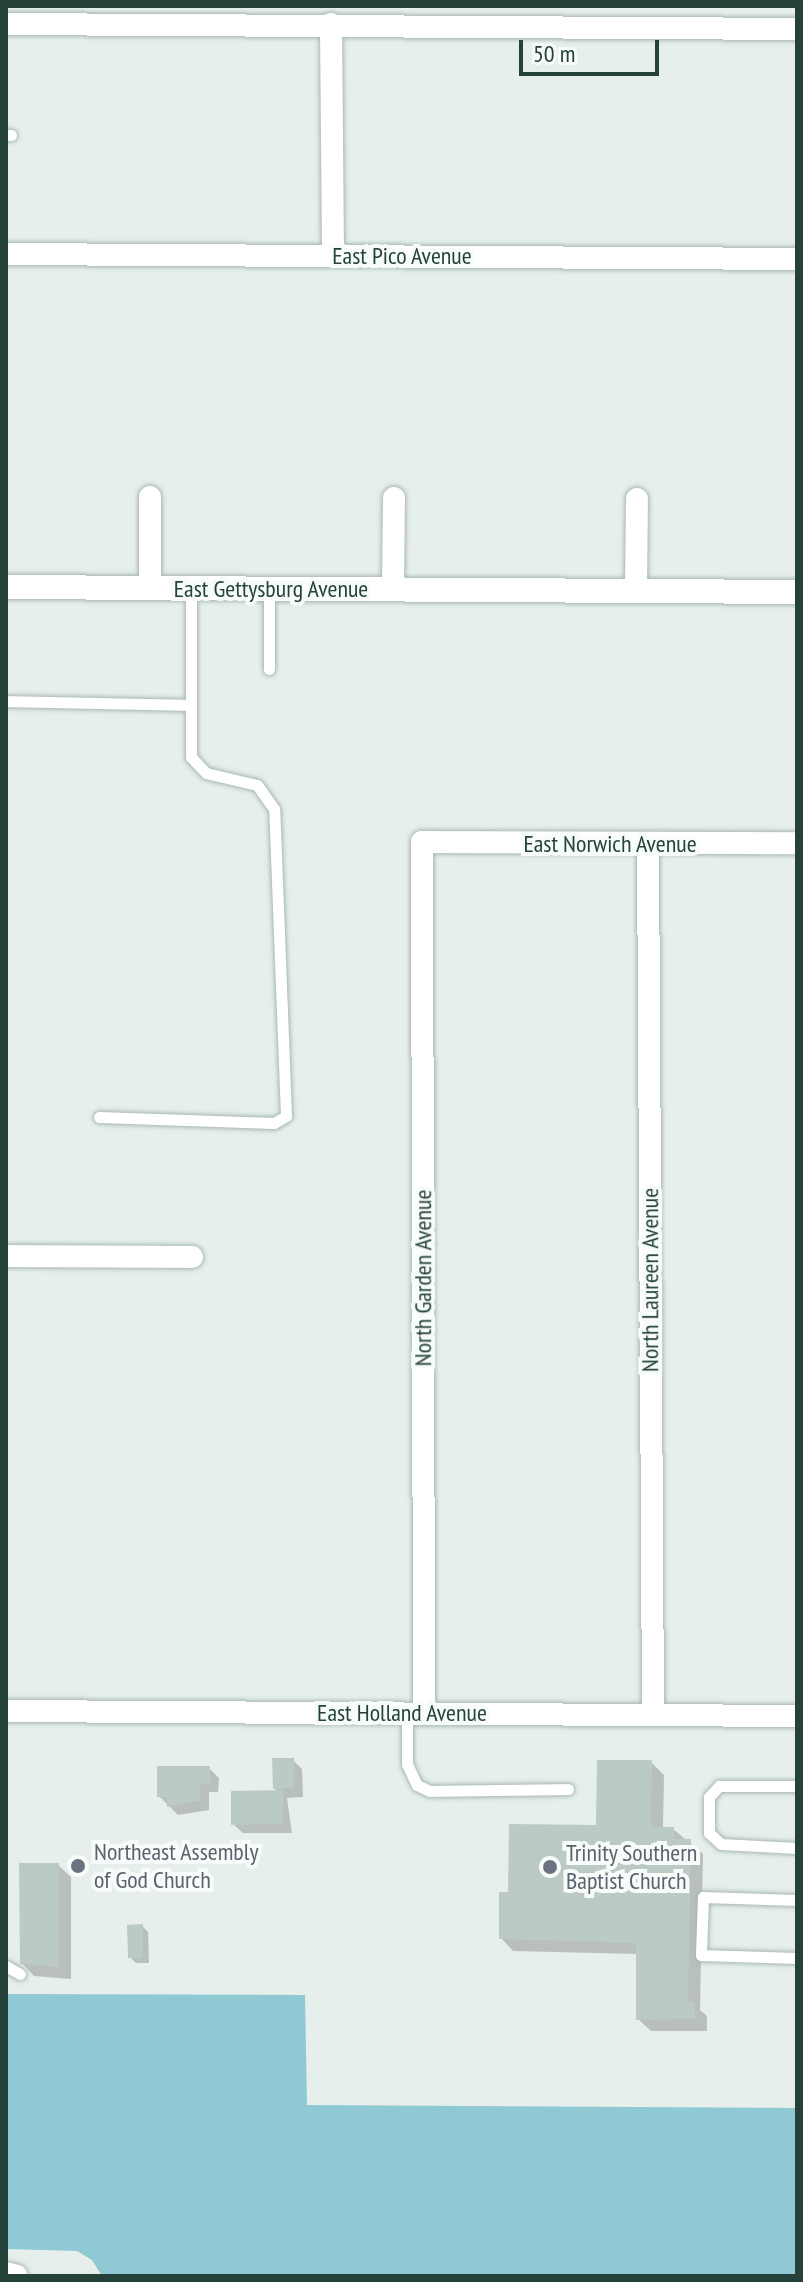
<!DOCTYPE html>
<style>
body{margin:0}
#map{position:relative;width:803px;height:2282px;overflow:hidden;background:#e6efeb;font-family:"PT Sans Narrow",sans-serif}
div>[style]{position:absolute}
.water>*{inset:0;background:#8ec9d4}
.shadow>*{inset:0;background:#0003}
.building>*{inset:0;background:#bbcac4}
.roads{filter:drop-shadow(0 0 2px #a8b8b2) drop-shadow(0 0 2px #a8b8b2)}
.lane>*{height:11px;margin:-5.5px;padding:0 5.5px;transform-origin:5.5px;border-radius:5.5px;background:#fff}
.street>*{height:22px;margin:-11px;padding:0 11px;transform-origin:11px;border-radius:11px;background:#fff}
.secondary>*{height:24px;margin:-12px;padding:0 12px;transform-origin:12px;border-radius:12px;background:#fff}
.dots>*{width:22px;height:22px;translate:-50% -50%;box-sizing:border-box;border:4px solid #f7fbf9;border-radius:50%}
span{translate:-50% -50%;white-space:nowrap;text-align:center;line-height:1.15;-webkit-text-stroke:8px #f7fbf9;paint-order:stroke}
.street-label{font-size:24px;color:#24423a}
.worship-label{font-size:24px;color:#5b616d}
.left{translate:0 -50%;text-align:left}
.frame{position:absolute;inset:0;border:8px solid #24423a;pointer-events:none}
.scale{position:absolute;left:519px;top:40px;width:140px;height:36px;box-sizing:border-box;border:4px solid #24423a;border-top:0;padding-left:10px;font-size:24px;line-height:28px;white-space:nowrap;color:#24423a;-webkit-text-stroke:6px #f7fbf9;paint-order:stroke}
</style>
<div id="map">
<div class="water">
<i style="clip-path:polygon(6px 1994px,305px 1995px,307px 2105px,797px 2108px,797px 2276px,102px 2276px,92px 2260px,77px 2251px,6px 2249px)"></i>
</div>
<div class="shadow">
<i style="clip-path:polygon(293px 1760px,302px 1769px,303px 1797px,287px 1798px,292px 1833px,243px 1833px,233px 1824px,279px 1792px,274px 1788px)"></i>
<i style="clip-path:polygon(651px 1762px,664px 1775px,663px 1829px,673px 1829px,703px 1854px,700px 2010px,707px 2016px,707px 2031px,651px 2031px,638px 2019px,638px 1954px,513px 1951px,501px 1938px,510px 1894px,598px 1827px)"></i>
<i style="clip-path:polygon(209px 1768px,219px 1778px,218px 1792px,209px 1792px,209px 1810px,178px 1815px,159px 1796px)"></i>
<i style="clip-path:polygon(58px 1865px,71px 1877px,71px 1979px,34px 1976px,22px 1963px)"></i>
<i style="clip-path:polygon(142px 1926px,148px 1932px,149px 1963px,136px 1963px,130px 1957px)"></i>
</div>
<div class="building">
<i style="clip-path:polygon(272px 1758px,294px 1758px,294px 1788px,273px 1789px)"></i>
<i style="clip-path:polygon(597px 1760px,652px 1760px,651px 1827px,674px 1827px,674px 1839px,691px 1839px,688px 2002px,695px 2002px,695px 2019px,636px 2020px,636px 1943px,499px 1939px,499px 1892px,508px 1892px,509px 1824px,596px 1825px)"></i>
<i style="clip-path:polygon(157px 1766px,210px 1766px,210px 1784px,200px 1784px,200px 1801px,167px 1807px,167px 1797px,157px 1797px)"></i>
<i style="clip-path:polygon(283px 1790px,283px 1824px,231px 1825px,231px 1791px)"></i>
<i style="clip-path:polygon(19px 1863px,59px 1863px,59px 1967px,20px 1964px)"></i>
<i style="clip-path:polygon(143px 1924px,143px 1958px,128px 1958px,127px 1925px)"></i>
</div>
<div class="roads">
<div class="lane">
<i style="left:6px;top:135px;width:5px"></i>
<i style="left:269px;top:589px;width:80px;rotate:90deg"></i>
<i style="left:6px;top:701px;width:184px;rotate:1.2deg"></i>
<i style="left:99px;top:1117px;width:175px;rotate:2deg"></i>
<i style="left:274px;top:1123px;width:14px;rotate:-30deg"></i>
<i style="left:286px;top:1116px;width:307px;rotate:-92.2deg"></i>
<i style="left:274px;top:809px;width:29px;rotate:-125deg"></i>
<i style="left:257px;top:785px;width:52px;rotate:-166.8deg"></i>
<i style="left:206px;top:773px;width:22px;rotate:-133deg"></i>
<i style="left:191px;top:757px;width:169px;rotate:-90deg"></i>
<i style="left:407px;top:1713px;width:51px;rotate:90deg"></i>
<i style="left:407px;top:1764px;width:23px;rotate:65deg"></i>
<i style="left:417px;top:1785px;width:14px;rotate:25deg"></i>
<i style="left:430px;top:1791px;width:138px;rotate:-0.8deg"></i>
<i style="left:797px;top:1848px;width:76px;rotate:-177deg"></i>
<i style="left:721px;top:1844px;width:16px;rotate:-137deg"></i>
<i style="left:709px;top:1833px;width:36px;rotate:-90deg"></i>
<i style="left:709px;top:1797px;width:15px;rotate:-48deg"></i>
<i style="left:719px;top:1786px;width:78px"></i>
<i style="left:797px;top:1900px;width:94px;rotate:-178.2deg"></i>
<i style="left:703px;top:1897px;width:58px;rotate:92deg"></i>
<i style="left:701px;top:1955px;width:96px;rotate:1.8deg"></i>
<i style="left:6px;top:1966px;width:16px;rotate:30deg"></i>
</div>
<div class="street">
<i style="left:6px;top:24px;width:791px;rotate:0.36deg"></i>
<i style="left:331px;top:24px;width:231px;rotate:89.5deg"></i>
<i style="left:6px;top:254px;width:791px;rotate:0.36deg"></i>
<i style="left:150px;top:588px;width:91px;rotate:-90deg"></i>
<i style="left:393px;top:589px;width:91px;rotate:-89.4deg"></i>
<i style="left:636px;top:591px;width:92px;rotate:-89.4deg"></i>
<i style="left:648px;top:845px;width:870px;rotate:89.67deg"></i>
<i style="left:6px;top:1256px;width:186px;rotate:0.3deg"></i>
<i style="left:6px;top:1711px;width:791px;rotate:0.36deg"></i>
<i style="left:424px;top:1713px;width:871px;rotate:-90.13deg"></i>
<i style="left:422px;top:842px;width:375px;rotate:0.2deg"></i>
<i style="left:6px;top:2273px;width:11px;rotate:15deg"></i>
</div>
<div class="secondary">
<i style="left:6px;top:587px;width:791px;rotate:0.36deg"></i>
</div>
</div>
<div class="dots">
<i style="left:78px;top:1866px;background:#6b7280"></i>
<i style="left:550px;top:1867px;background:#6b7280"></i>
</div>
<div class="street-label">
<span style="left:402px;top:256px">East Pico Avenue</span>
<span style="left:271px;top:589px">East Gettysburg Avenue</span>
<span style="left:610px;top:844px">East Norwich Avenue</span>
<span style="left:423px;top:1278px;rotate:-90deg">North Garden Avenue</span>
<span style="left:650px;top:1280px;rotate:-90deg">North Laureen Avenue</span>
<span style="left:402px;top:1713px">East Holland Avenue</span>
</div>
<div class="worship-label">
<span class="left" style="left:94px;top:1866px">Northeast Assembly<br>of God Church</span>
<span class="left" style="left:566px;top:1867px">Trinity Southern<br>Baptist Church</span>
</div>
<div class="frame"></div>
<div class="scale">50 m</div>
</div>
